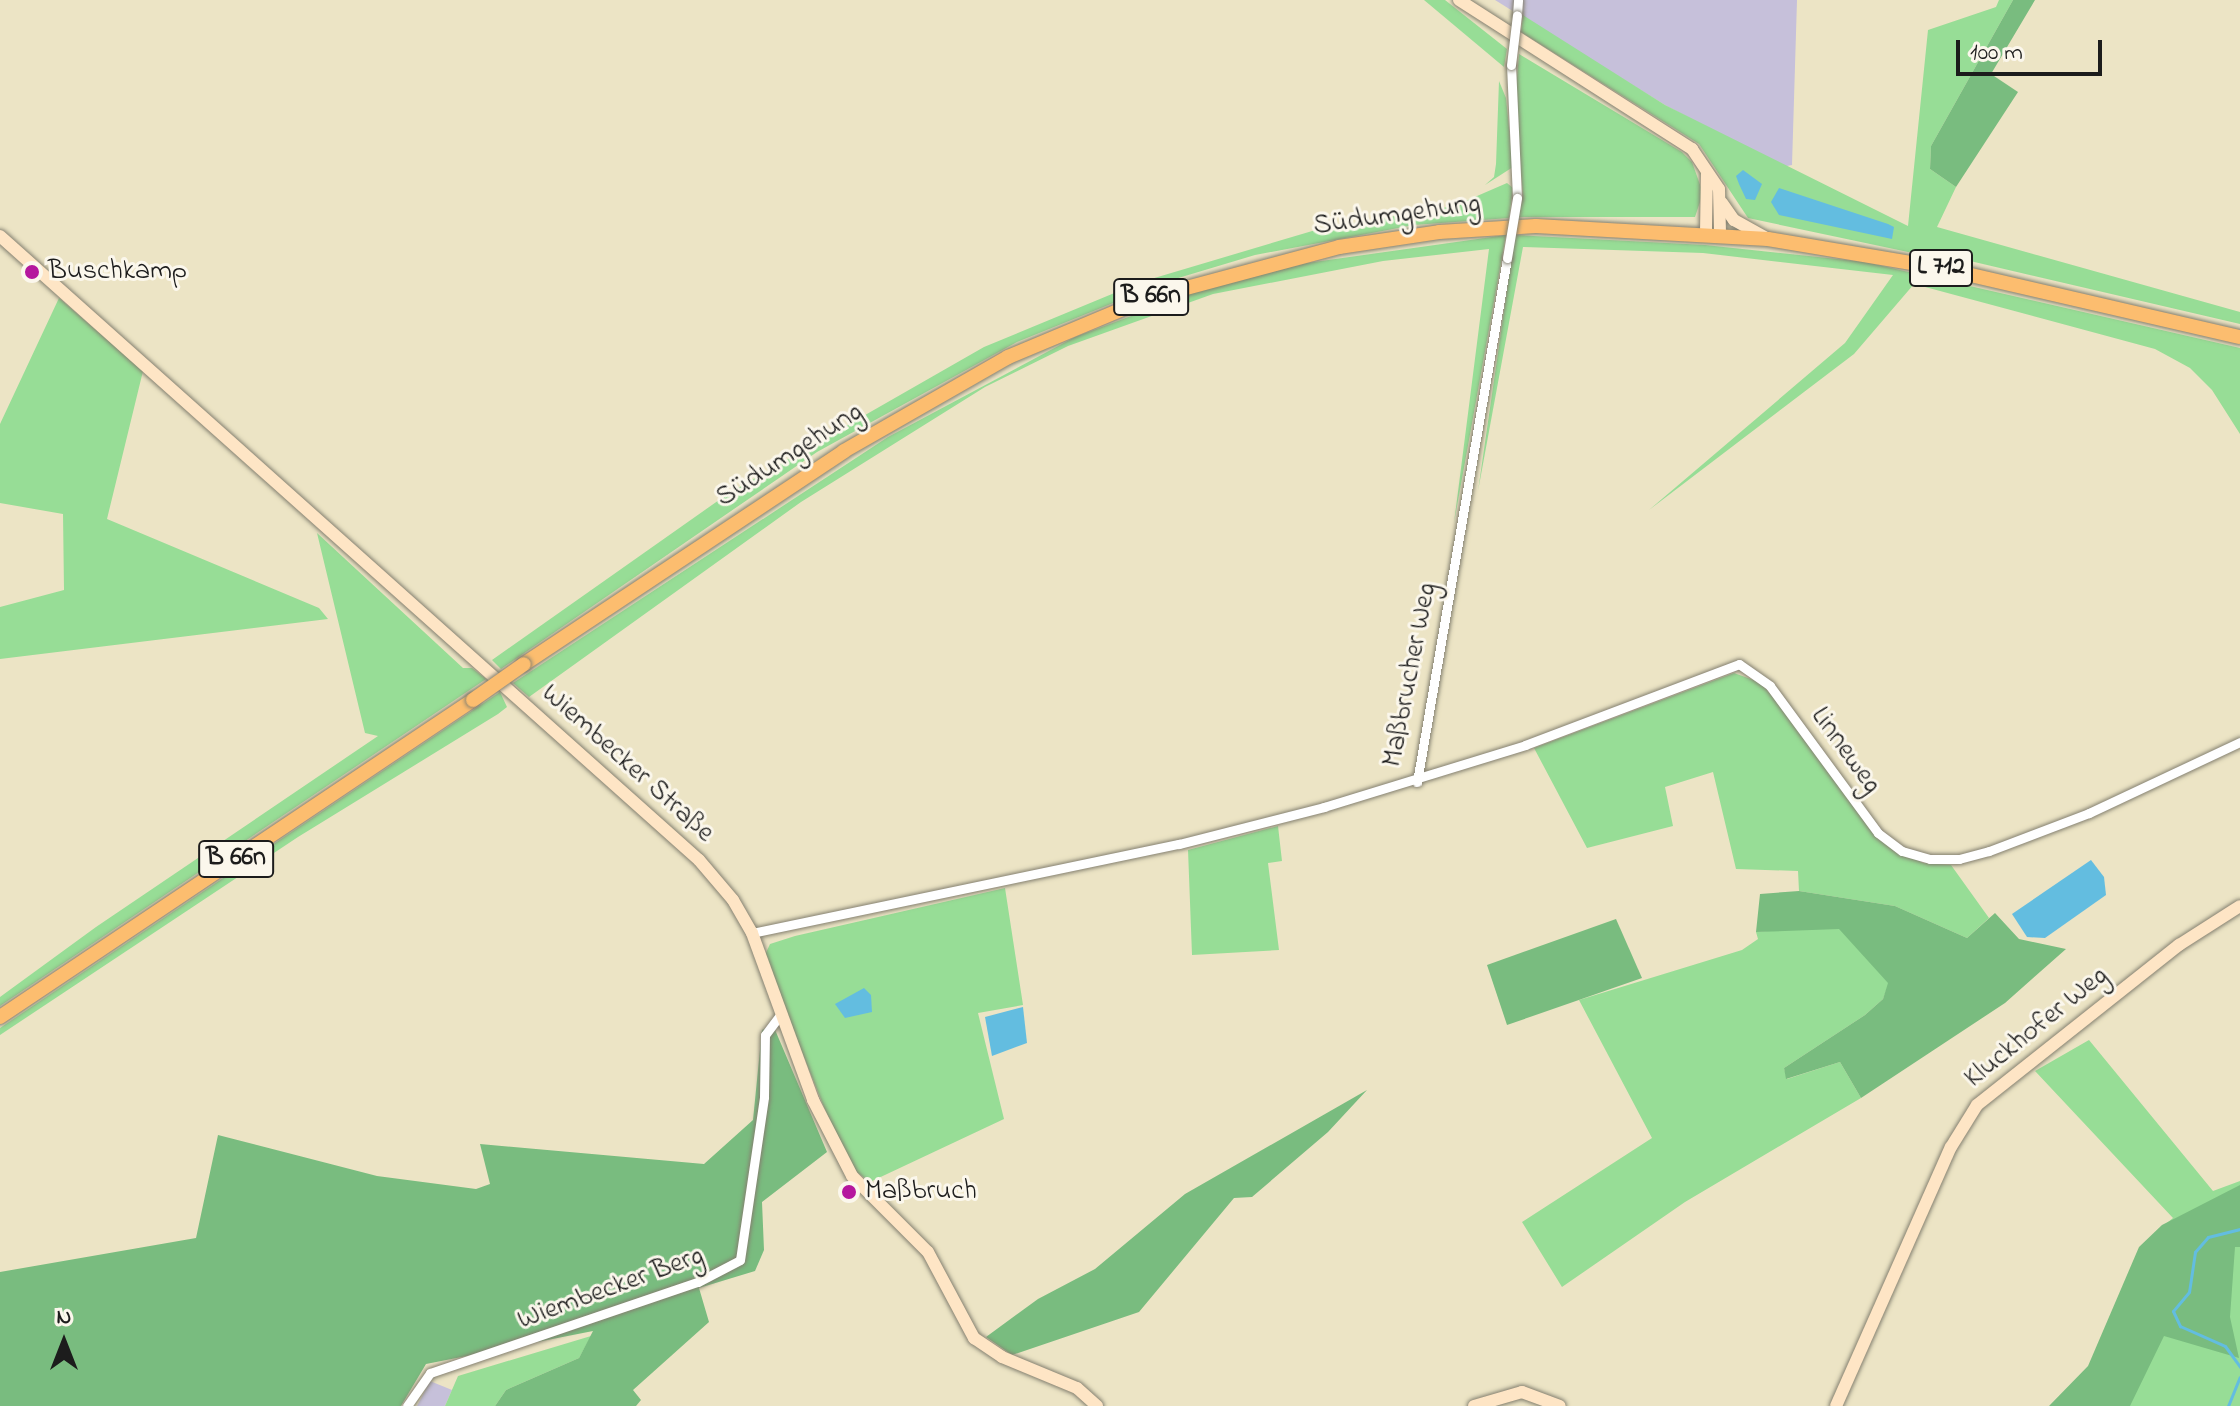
<!DOCTYPE html>
<meta charset="utf-8">
<style>
body{margin:0}
#map{position:relative;width:2240px;height:1406px;overflow:hidden;background:#ece4c5;font-family:"Indie Flower",sans-serif}
div>[style]{position:absolute}
.industrial>*{inset:0;background:#c6c0da}
.green>*{inset:0;background:#97dd96}
.forest>*{inset:0;background:#79bc7f}
.water>*{inset:0;background:#63bde0}
.stream>*{height:3px;margin:-1.5px;padding:0 1.5px;transform-origin:1.5px;border-radius:1.5px;background:#63bde0}
.roads{filter:drop-shadow(0 0 2px #848070) drop-shadow(0 0 2px #848070)}
.street>*{height:9px;margin:-4.5px;padding:0 4.5px;transform-origin:4.5px;border-radius:4.5px;background:#fff}
.secondary>*{height:12px;margin:-6px;padding:0 6px;transform-origin:6px;border-radius:6px;background:#fee5c5}
.primary>*{height:14px;margin:-7px;padding:0 7px;transform-origin:7px;border-radius:7px;background:#fcbd6f}
.bridges{filter:drop-shadow(0 0 2px #848070) drop-shadow(0 0 2px #848070)}
.street-bridge>*{height:9px;margin:-4.5px;padding:0 4.5px;transform-origin:4.5px;border-radius:4.5px;background:#fff}
.primary-bridge>*{height:14px;margin:-7px;padding:0 7px;transform-origin:7px;border-radius:7px;background:#fcbd6f}
.dots>*{width:22px;height:22px;translate:-50% -50%;box-sizing:border-box;border:4px solid #fbf7ec;border-radius:50%}
span{translate:-50% -50%;white-space:nowrap;text-align:center;line-height:1.15;-webkit-text-stroke:6px #fbf7ec;paint-order:stroke}
.shield-label span{padding:2px 6px;background:#fbf7ec;border:2px solid;border-radius:6px;-webkit-text-stroke-width:0}
.shield-label{font-size:26px;color:#1c1c1c;font-weight:700}
.street-label{font-size:28px;color:#1c1c1c}
.poi-label{font-size:28px;color:#1c1c1c}
.left{translate:0 -50%;text-align:left}
.north{position:absolute;left:24px;top:1302px;width:80px;height:80px;-webkit-text-stroke:6px #fbf7ec;paint-order:stroke;rotate:0deg;font-size:22px;font-weight:700;line-height:32px;text-align:center;color:#1c1c1c}
.north::after{content:'';display:block;margin:auto;width:28px;height:36px;background:#1c1c1c;clip-path:polygon(50% 0,100% 100%,50% 72%,0 100%)}
.scale{position:absolute;left:1956px;top:40px;width:146px;height:36px;box-sizing:border-box;border:4px solid #1c1c1c;border-top:0;padding-left:10px;font-size:24px;line-height:28px;white-space:nowrap;color:#1c1c1c;-webkit-text-stroke:6px #fbf7ec;paint-order:stroke}
</style>
<div id="map">
<div class="industrial">
<i style="clip-path:polygon(1495px 0,1797px 0,1792px 165px,1782px 167px,1665px 105px)"></i>
<i style="clip-path:polygon(430px 1381px,452px 1390px,445px 1406px,417px 1406px)"></i>
</div>
<div class="green">
<i style="clip-path:polygon(1424px 0,1445px 0,1507px 49px,1504px 67px)"></i>
<i style="clip-path:polygon(1999px 0,2013px 0,1931px 146px,1930px 169px,1956px 187px,1937px 227px,2240px 312px,2240px 324px,1936px 253px,1908px 252px,1748px 218px,1699px 144px,1521px 32px,1523px 15px,1665px 105px,1908px 226px,1928px 30px,1996px 7px)"></i>
<i style="clip-path:polygon(1519px 54px,1682px 152px,1692px 162px,1703px 193px,1695px 217px,1519px 217px,1523px 195px,1515px 101px)"></i>
<i style="clip-path:polygon(1499px 81px,1506px 98px,1513px 167px,1485px 185px,1494px 177px,1496px 164px)"></i>
<i style="clip-path:polygon(1507px 183px,1513px 188px,1509px 218px,1414px 225px,1255px 255px,1165px 282px,1017px 342px,817px 452px,501px 669px,492px 660px,729px 493px,984px 347px,1141px 282px,1319px 229px,1454px 206px)"></i>
<i style="clip-path:polygon(1506px 235px,1454px 523px,1489px 249px,1383px 261px,1213px 294px,1068px 346px,985px 387px,801px 502px,529px 697px,513px 683px,888px 437px,1075px 337px,1198px 291px,1307px 263px)"></i>
<i style="clip-path:polygon(1515px 235px,1705px 245px,1865px 262px,2240px 348px,2240px 434px,2212px 390px,2190px 368px,2155px 349px,1914px 284px,1854px 354px,1649px 510px,1845px 343px,1893px 275px,1703px 253px,1523px 247px,1478px 491px)"></i>
<i style="clip-path:polygon(59px 298px,143px 371px,107px 519px,319px 608px,328px 619px,0 659px,0 607px,64px 590px,63px 514px,0 503px,0 424px)"></i>
<i style="clip-path:polygon(317px 533px,463px 668px,472px 668px,486px 679px,0 1006px,0 997px,96px 927px,378px 736px,365px 733px)"></i>
<i style="clip-path:polygon(1734px 673px,1759px 682px,1778px 702px,1876px 837px,1923px 863px,1951px 865px,1989px 918px,1967px 938px,1895px 906px,1799px 891px,1798px 871px,1736px 869px,1713px 772px,1665px 787px,1673px 826px,1587px 848px,1534px 748px)"></i>
<i style="clip-path:polygon(500px 692px,507px 707px,498px 714px,298px 837px,0 1035px,0 1028px)"></i>
<i style="clip-path:polygon(1278px 826px,1282px 861px,1268px 863px,1279px 950px,1192px 955px,1188px 850px)"></i>
<i style="clip-path:polygon(1005px 888px,1023px 1005px,978px 1013px,1004px 1119px,870px 1182px,854px 1170px,838px 1142px,764px 957px,770px 944px,795px 936px)"></i>
<i style="clip-path:polygon(1824px 926px,1840px 929px,1889px 983px,1883px 999px,1865px 1015px,1784px 1068px,1787px 1079px,1840px 1062px,1861px 1098px,1685px 1202px,1562px 1287px,1522px 1222px,1652px 1138px,1579px 1000px,1742px 950px,1758px 939px,1756px 932px)"></i>
<i style="clip-path:polygon(2089px 1040px,2213px 1191px,2240px 1181px,2240px 1406px,2066px 1406px,2091px 1370px,2162px 1227px,2173px 1218px,2035px 1071px)"></i>
<i style="clip-path:polygon(591px 1336px,579px 1358px,506px 1390px,495px 1406px,445px 1406px,458px 1376px)"></i>
</div>
<div class="forest">
<i style="clip-path:polygon(2013px 0,2035px 0,1991px 74px,2018px 92px,1956px 187px,1930px 169px,1931px 146px)"></i>
<i style="clip-path:polygon(1799px 891px,1895px 906px,1967px 938px,1995px 913px,2019px 939px,2066px 949px,2005px 1003px,1861px 1098px,1840px 1062px,1786px 1079px,1784px 1068px,1865px 1015px,1883px 999px,1888px 983px,1839px 929px,1756px 932px,1760px 894px)"></i>
<i style="clip-path:polygon(1616px 919px,1642px 978px,1507px 1025px,1487px 965px)"></i>
<i style="clip-path:polygon(773px 1025px,827px 1152px,762px 1202px,764px 1250px,755px 1271px,699px 1288px,709px 1322px,633px 1390px,641px 1400px,636px 1406px,495px 1406px,506px 1390px,579px 1358px,593px 1331px,426px 1364px,401px 1406px,0 1406px,0 1272px,196px 1238px,218px 1135px,377px 1176px,476px 1189px,490px 1184px,480px 1144px,704px 1164px,753px 1120px,762px 1030px)"></i>
<i style="clip-path:polygon(1367px 1090px,1328px 1132px,1252px 1197px,1234px 1198px,1139px 1312px,1012px 1355px,986px 1337px,1038px 1299px,1095px 1269px,1185px 1194px)"></i>
<i style="clip-path:polygon(2240px 1185px,2240px 1247px,2235px 1247px,2230px 1317px,2239px 1358px,2164px 1336px,2130px 1406px,2049px 1406px,2088px 1366px,2139px 1247px,2162px 1225px)"></i>
</div>
<div class="water">
<i style="clip-path:polygon(1743px 170px,1762px 184px,1755px 200px,1746px 199px,1739px 184px,1736px 176px)"></i>
<i style="clip-path:polygon(1779px 188px,1888px 224px,1894px 227px,1892px 239px,1779px 215px,1771px 202px)"></i>
<i style="clip-path:polygon(2091px 860px,2104px 877px,2106px 895px,2045px 938px,2027px 937px,2012px 914px)"></i>
<i style="clip-path:polygon(864px 988px,871px 995px,872px 1012px,845px 1018px,835px 1004px)"></i>
<i style="clip-path:polygon(1023px 1007px,1027px 1043px,992px 1056px,985px 1017px)"></i>
</div>
<div class="stream">
<i style="left:2240px;top:1229px;width:33px;rotate:166deg"></i>
<i style="left:2208px;top:1237px;width:20px;rotate:131deg"></i>
<i style="left:2195px;top:1252px;width:40px;rotate:98.5deg"></i>
<i style="left:2189px;top:1292px;width:25px;rotate:130deg"></i>
<i style="left:2173px;top:1311px;width:17px;rotate:65deg"></i>
<i style="left:2180px;top:1326px;width:49px;rotate:24deg"></i>
<i style="left:2225px;top:1346px;width:26px;rotate:54deg"></i>
<i style="left:2228px;top:1406px;width:31px;rotate:-68deg"></i>
</div>
<div class="roads">
<div class="street">
<i style="left:1517px;top:15px;width:15px;rotate:-86deg"></i>
<i style="left:1511px;top:65px;width:133px;rotate:87.4deg"></i>
<i style="left:1417px;top:782px;width:532px;rotate:-80.25deg"></i>
<i style="left:752px;top:933px;width:436px;rotate:-11.8deg"></i>
<i style="left:1179px;top:844px;width:150px;rotate:-14.3deg"></i>
<i style="left:1324px;top:807px;width:210px;rotate:-17.1deg"></i>
<i style="left:1525px;top:745px;width:229px;rotate:-20.7deg"></i>
<i style="left:1739px;top:664px;width:38px;rotate:35deg"></i>
<i style="left:1770px;top:686px;width:182px;rotate:53.7deg"></i>
<i style="left:1878px;top:833px;width:30px;rotate:37deg"></i>
<i style="left:1902px;top:851px;width:29px;rotate:16deg"></i>
<i style="left:1930px;top:859px;width:29px"></i>
<i style="left:1959px;top:859px;width:31px;rotate:-15deg"></i>
<i style="left:1989px;top:851px;width:107px;rotate:-20.8deg"></i>
<i style="left:2089px;top:813px;width:167px;rotate:-25.2deg"></i>
<i style="left:407px;top:1406px;width:40px;rotate:-55.1deg"></i>
<i style="left:430px;top:1373px;width:283px;rotate:-18.8deg"></i>
<i style="left:698px;top:1282px;width:47px;rotate:-27.6deg"></i>
<i style="left:740px;top:1260px;width:165px;rotate:-81.6deg"></i>
<i style="left:764px;top:1097px;width:62px;rotate:-89.1deg"></i>
<i style="left:765px;top:1035px;width:25px;rotate:-53deg"></i>
</div>
<div class="secondary">
<i style="left:1459px;top:0;width:277px;rotate:32.6deg"></i>
<i style="left:1692px;top:149px;width:48px;rotate:56deg"></i>
<i style="left:1719px;top:189px;width:45px;rotate:88.7deg"></i>
<i style="left:1722px;top:203px;width:21px;rotate:55deg"></i>
<i style="left:1734px;top:220px;width:37px;rotate:29deg"></i>
<i style="left:1706px;top:233px;width:61px;rotate:-89.1deg"></i>
<i style="left:0;top:236px;width:937px;rotate:41.76deg"></i>
<i style="left:699px;top:860px;width:52px;rotate:49.6deg"></i>
<i style="left:733px;top:900px;width:38px;rotate:60deg"></i>
<i style="left:752px;top:933px;width:178px;rotate:69.9deg"></i>
<i style="left:813px;top:1100px;width:85px;rotate:62.8deg"></i>
<i style="left:852px;top:1176px;width:107px;rotate:45deg"></i>
<i style="left:928px;top:1252px;width:98px;rotate:61.9deg"></i>
<i style="left:974px;top:1338px;width:34px;rotate:34deg"></i>
<i style="left:1002px;top:1357px;width:81px;rotate:22.5deg"></i>
<i style="left:1077px;top:1388px;width:27px;rotate:42deg"></i>
<i style="left:1474px;top:1406px;width:50px;rotate:-16.3deg"></i>
<i style="left:1522px;top:1392px;width:40px;rotate:20.2deg"></i>
<i style="left:1836px;top:1406px;width:283px;rotate:-66.1deg"></i>
<i style="left:1951px;top:1147px;width:49px;rotate:-58.2deg"></i>
<i style="left:1977px;top:1105px;width:258px;rotate:-38.4deg"></i>
<i style="left:2179px;top:945px;width:72px;rotate:-32.6deg"></i>
</div>
<div class="primary">
<i style="left:524px;top:664px;width:384px;rotate:-33.6deg"></i>
<i style="left:844px;top:451px;width:189px;rotate:-29.8deg"></i>
<i style="left:1008px;top:357px;width:153px;rotate:-22.7deg"></i>
<i style="left:1149px;top:298px;width:197px;rotate:-15deg"></i>
<i style="left:1339px;top:247px;width:101px;rotate:-8.5deg"></i>
<i style="left:1439px;top:232px;width:97px;rotate:-3.5deg"></i>
<i style="left:1536px;top:226px;width:232px;rotate:3.2deg"></i>
<i style="left:1768px;top:239px;width:170px;rotate:9.5deg"></i>
<i style="left:1936px;top:267px;width:312px;rotate:13deg"></i>
<i style="left:0;top:1017px;width:569px;rotate:-33.83deg"></i>
</div>
</div>
<div class="bridges">
<div class="street-bridge">
<i style="left:1511px;top:65px;width:50px;rotate:-83.2deg"></i>
<i style="left:1507px;top:258px;width:61px;rotate:-80.5deg"></i>
</div>
<div class="primary-bridge">
<i style="left:473px;top:700px;width:62px;rotate:-35.2deg"></i>
</div>
</div>
<div class="dots">
<i style="left:32px;top:272px;background:#b5179e"></i>
<i style="left:849px;top:1192px;background:#b5179e"></i>
</div>
<div class="shield-label">
<span style="left:1941px;top:268px">L 712</span>
<span style="left:1151px;top:297px">B 66n</span>
<span style="left:236px;top:859px">B 66n</span>
</div>
<div class="street-label">
<span style="left:1397px;top:216px;rotate:-8deg">Südumgehung</span>
<span style="left:790px;top:456px;rotate:-33deg">Südumgehung</span>
<span style="left:1411px;top:675px;rotate:-79deg">Maßbrucher Weg</span>
<span style="left:1845px;top:751px;rotate:54deg">Linneweg</span>
<span style="left:627px;top:764px;rotate:42deg">Wiembecker Straße</span>
<span style="left:2037px;top:1028px;rotate:-39deg">Kluckhofer Weg</span>
<span style="left:611px;top:1289px;rotate:-20deg">Wiembecker Berg</span>
</div>
<div class="poi-label">
<span class="left" style="left:48px;top:272px">Buschkamp</span>
<span class="left" style="left:865px;top:1192px">Maßbruch</span>
</div>
<div class="north">N</div>
<div class="scale">100 m</div>
</div>
